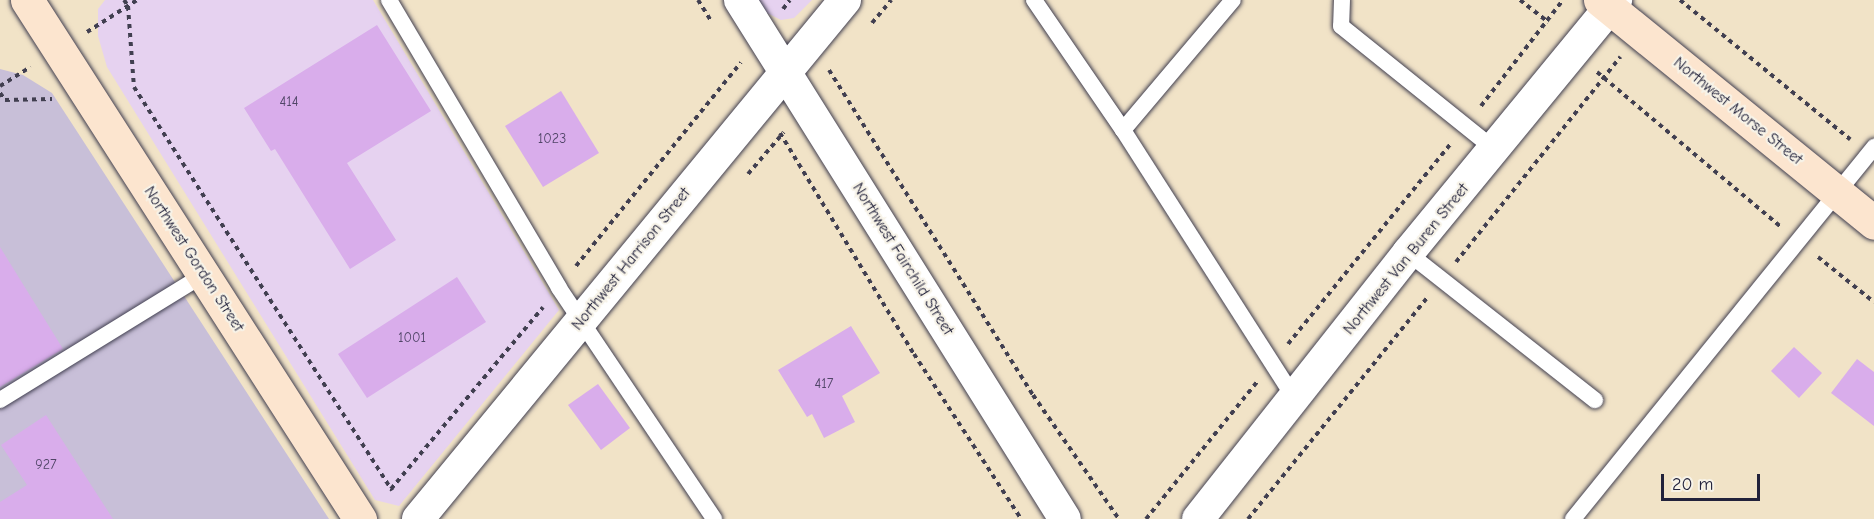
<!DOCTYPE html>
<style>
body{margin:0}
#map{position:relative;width:1874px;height:519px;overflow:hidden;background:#f1e3c7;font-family:"Comic Neue",sans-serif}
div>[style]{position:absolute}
.built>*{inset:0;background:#e6d2f0}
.industrial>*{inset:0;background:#c8bfd8}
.building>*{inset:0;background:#d9adeb}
.path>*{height:4px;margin-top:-2px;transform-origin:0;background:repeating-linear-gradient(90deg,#413f50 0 4.5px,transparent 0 9px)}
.roads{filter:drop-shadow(0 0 2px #413f50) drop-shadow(0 0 2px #413f50)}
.lane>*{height:16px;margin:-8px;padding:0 8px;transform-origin:8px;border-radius:8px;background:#fff}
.street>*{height:32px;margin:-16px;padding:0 16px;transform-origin:16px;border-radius:16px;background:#fff}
.secondary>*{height:33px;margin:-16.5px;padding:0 16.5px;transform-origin:16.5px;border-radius:16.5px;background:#fce5cf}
span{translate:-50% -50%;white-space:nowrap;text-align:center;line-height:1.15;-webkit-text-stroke:4.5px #f7f3e8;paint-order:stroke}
.number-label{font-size:14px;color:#504567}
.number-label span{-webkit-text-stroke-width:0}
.street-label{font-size:16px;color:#22223b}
.scale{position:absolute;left:1661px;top:474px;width:99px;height:27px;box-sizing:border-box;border:3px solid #22223b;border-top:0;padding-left:8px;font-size:18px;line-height:21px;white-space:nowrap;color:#22223b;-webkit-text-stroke:4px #f7f3e8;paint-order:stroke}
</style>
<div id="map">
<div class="built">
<i style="clip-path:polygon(105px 0,373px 0,559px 310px,399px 506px,375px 500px,107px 67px,98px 36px,98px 9px)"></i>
<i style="clip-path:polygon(757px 0,812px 0,794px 18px,781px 20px,765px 12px)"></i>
</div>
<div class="industrial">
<i style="clip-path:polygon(0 69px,23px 75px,52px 93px,329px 519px,0 519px)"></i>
</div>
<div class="building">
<i style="clip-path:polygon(377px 25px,431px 111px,347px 163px,396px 240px,350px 269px,275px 149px,271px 151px,244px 108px)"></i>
<i style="clip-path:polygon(561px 91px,599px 153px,543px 187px,505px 126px)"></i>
<i style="clip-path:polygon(0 247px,63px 349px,0 387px)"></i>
<i style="clip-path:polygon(457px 277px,486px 322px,367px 398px,338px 354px)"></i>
<i style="clip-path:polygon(851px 326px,880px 373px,842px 396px,855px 422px,824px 438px,812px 414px,807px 417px,778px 370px)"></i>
<i style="clip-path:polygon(1794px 347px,1822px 373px,1799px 398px,1771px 371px)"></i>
<i style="clip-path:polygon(1857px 359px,1874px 372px,1874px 426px,1831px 393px)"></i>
<i style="clip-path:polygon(598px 384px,630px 428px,601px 450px,568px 405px)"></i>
<i style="clip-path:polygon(46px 415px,113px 519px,0 519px,0 502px,27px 485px,1px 445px)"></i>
</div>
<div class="path">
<i style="left:124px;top:0;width:7px;rotate:56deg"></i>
<i style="left:128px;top:6px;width:81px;rotate:85.8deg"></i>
<i style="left:134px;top:87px;width:479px;rotate:57.4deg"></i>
<i style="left:698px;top:0;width:26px;rotate:58deg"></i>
<i style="left:1520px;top:0;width:36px;rotate:38deg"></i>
<i style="left:1680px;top:0;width:220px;rotate:39.3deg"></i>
<i style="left:783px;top:9px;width:11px;rotate:-52deg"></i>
<i style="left:872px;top:23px;width:30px;rotate:-50deg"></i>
<i style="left:87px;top:32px;width:59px;rotate:-32.6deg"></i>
<i style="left:829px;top:70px;width:384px;rotate:57.9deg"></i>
<i style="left:1033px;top:395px;width:151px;rotate:55.3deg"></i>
<i style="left:1597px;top:72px;width:239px;rotate:40.1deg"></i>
<i style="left:0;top:86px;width:36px;rotate:-32deg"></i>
<i style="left:0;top:93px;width:9px;rotate:54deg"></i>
<i style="left:5px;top:100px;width:47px;rotate:-1.2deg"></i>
<i style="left:1481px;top:106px;width:134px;rotate:-52.3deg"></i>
<i style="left:780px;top:133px;width:258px;rotate:58.8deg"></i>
<i style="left:914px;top:354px;width:197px;rotate:57deg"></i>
<i style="left:748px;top:174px;width:55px;rotate:-49.4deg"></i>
<i style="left:1818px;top:257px;width:72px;rotate:38.8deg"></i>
<i style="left:1456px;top:262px;width:263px;rotate:-51.3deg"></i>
<i style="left:576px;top:266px;width:262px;rotate:-51deg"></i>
<i style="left:1288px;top:344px;width:257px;rotate:-50.9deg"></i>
<i style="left:391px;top:489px;width:237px;rotate:-50.1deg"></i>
<i style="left:1146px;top:519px;width:176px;rotate:-51deg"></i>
<i style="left:1248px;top:519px;width:284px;rotate:-51deg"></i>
</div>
<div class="roads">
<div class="lane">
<i style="left:389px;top:0;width:334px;rotate:59.4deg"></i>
<i style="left:559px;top:288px;width:278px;rotate:56.1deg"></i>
<i style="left:1034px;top:0;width:158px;rotate:55.6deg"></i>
<i style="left:1123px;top:130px;width:170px;rotate:-49.8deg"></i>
<i style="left:1342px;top:0;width:26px;rotate:92deg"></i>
<i style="left:1341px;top:26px;width:198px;rotate:38.8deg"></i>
<i style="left:1123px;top:130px;width:319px;rotate:57.4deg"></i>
<i style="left:1408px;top:253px;width:238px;rotate:38.2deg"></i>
<i style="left:0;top:400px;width:241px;rotate:-31.6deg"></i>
<i style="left:1573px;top:519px;width:479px;rotate:-51deg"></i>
</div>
<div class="street">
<i style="left:740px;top:0;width:612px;rotate:57.95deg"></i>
<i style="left:418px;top:519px;width:672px;rotate:-50.55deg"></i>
<i style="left:1198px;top:519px;width:339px;rotate:-51.7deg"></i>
<i style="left:1408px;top:253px;width:328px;rotate:-50.6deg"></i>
</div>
<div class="secondary">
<i style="left:27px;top:0;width:617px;rotate:57.32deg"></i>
<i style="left:1600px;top:0;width:353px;rotate:39.1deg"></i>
</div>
</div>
<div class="number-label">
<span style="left:289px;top:102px">414</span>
<span style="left:552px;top:139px">1023</span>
<span style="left:412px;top:338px">1001</span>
<span style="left:824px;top:384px">417</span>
<span style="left:46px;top:465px">927</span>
</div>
<div class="street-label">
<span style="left:1738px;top:111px;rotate:39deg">Northwest Morse Street</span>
<span style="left:194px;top:259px;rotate:57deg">Northwest Gordon Street</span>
<span style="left:631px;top:259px;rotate:-51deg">Northwest Harrison Street</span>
<span style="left:903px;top:259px;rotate:58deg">Northwest Fairchild Street</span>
<span style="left:1406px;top:259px;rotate:-51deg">Northwest Van Buren Street</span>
</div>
<div class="scale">20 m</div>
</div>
